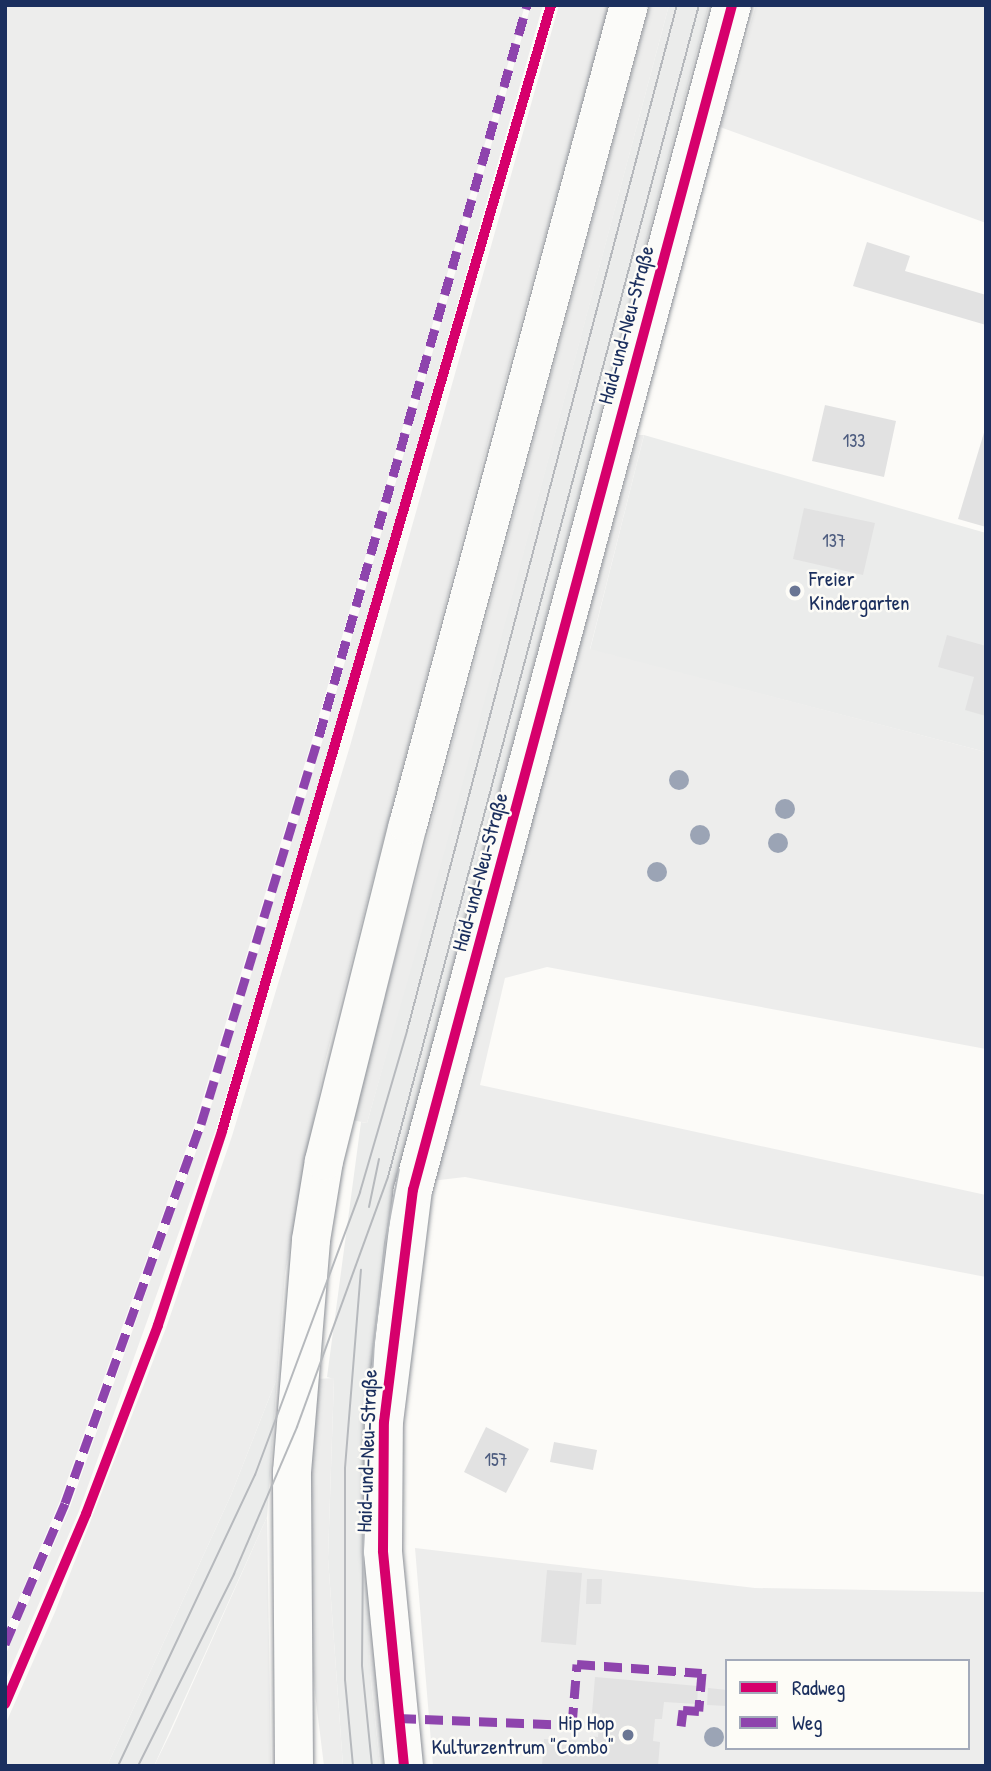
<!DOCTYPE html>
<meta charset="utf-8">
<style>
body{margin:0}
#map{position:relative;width:991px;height:1771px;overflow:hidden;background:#fcfbf8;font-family:"Patrick Hand",sans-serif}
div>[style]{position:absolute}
.built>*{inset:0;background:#ebeceb}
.green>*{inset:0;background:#ededec}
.building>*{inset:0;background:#e2e2e2}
.roads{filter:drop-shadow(0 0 2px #8c9097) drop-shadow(0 0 2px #8c9097)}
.minor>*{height:38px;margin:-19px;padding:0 19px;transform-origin:19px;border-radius:19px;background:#fbfbf9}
.major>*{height:38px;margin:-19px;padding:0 19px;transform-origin:19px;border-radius:19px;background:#fbfbf9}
.tram>*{height:2px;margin:-1px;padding:0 1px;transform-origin:1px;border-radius:1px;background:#b6b9bd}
.quiet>*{height:9px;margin-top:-4.5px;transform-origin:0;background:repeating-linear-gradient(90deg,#8e44ad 0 18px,transparent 0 27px)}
.cycleway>*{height:10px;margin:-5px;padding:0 5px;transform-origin:5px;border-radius:5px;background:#d6006c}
.trees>*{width:20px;height:20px;margin:-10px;border-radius:50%;background:#9ba4b5}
.dots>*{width:19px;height:19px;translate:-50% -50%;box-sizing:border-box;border:4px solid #fdfcf7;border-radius:50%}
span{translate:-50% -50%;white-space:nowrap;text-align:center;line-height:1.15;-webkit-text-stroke:5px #fdfcf7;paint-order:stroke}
.number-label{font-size:18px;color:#4d5c7f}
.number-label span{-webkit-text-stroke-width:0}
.street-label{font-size:21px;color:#1b2f5e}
.poi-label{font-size:21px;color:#1b2f5e}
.left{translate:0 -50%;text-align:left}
.right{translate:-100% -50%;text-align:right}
.frame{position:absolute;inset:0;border:7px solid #1b2f5e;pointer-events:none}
.legend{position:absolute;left:725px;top:1659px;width:245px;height:91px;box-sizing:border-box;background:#fdfcf7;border:2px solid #a3aaba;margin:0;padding:9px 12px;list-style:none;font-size:21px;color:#1b2f5e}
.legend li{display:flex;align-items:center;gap:14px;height:35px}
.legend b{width:35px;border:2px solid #a3aaba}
</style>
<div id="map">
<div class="built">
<i style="clip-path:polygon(669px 5px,709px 5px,434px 1037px,368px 1548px,370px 1672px,380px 1766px,343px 1766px,328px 1558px,334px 1379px,327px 1377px,361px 1122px,367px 1123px,469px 756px)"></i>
<i style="clip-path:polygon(644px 435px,986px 533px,986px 752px,590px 650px)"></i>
<i style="clip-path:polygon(277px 1378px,267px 1517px,154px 1766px,107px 1766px,231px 1495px)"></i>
</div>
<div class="green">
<i style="clip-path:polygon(5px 5px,525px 5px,313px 737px,195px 1124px,59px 1503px,5px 1632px)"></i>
<i style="clip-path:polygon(531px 5px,543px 5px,333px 739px,216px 1129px,79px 1511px,5px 1682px,5px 1656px,70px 1507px,205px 1126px,323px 739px)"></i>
<i style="clip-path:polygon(559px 5px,609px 5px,490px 434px,324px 1065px,285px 1273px,277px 1378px,231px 1495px,107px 1766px,5px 1766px,5px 1725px,55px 1612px,166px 1328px,232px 1136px,350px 746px)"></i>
<i style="clip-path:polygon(650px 5px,669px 5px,443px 857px,367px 1123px,352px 1120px)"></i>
<i style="clip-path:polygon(756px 5px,986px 5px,986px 223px,720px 127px)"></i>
<i style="clip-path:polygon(638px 435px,644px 435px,590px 649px,986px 752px,986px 1049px,547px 967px,505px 978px,480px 1085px,986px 1195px,986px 1277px,465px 1177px,431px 1181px)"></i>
<i style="clip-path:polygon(334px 1378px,328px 1558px,343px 1766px,324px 1766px,313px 1677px,310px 1475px,316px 1379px)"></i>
<i style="clip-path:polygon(267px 1517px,271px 1766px,154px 1766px,170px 1734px)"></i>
<i style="clip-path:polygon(368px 1548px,389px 1766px,380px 1766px,370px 1672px)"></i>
<i style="clip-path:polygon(evenodd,415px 1548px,755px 1588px,986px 1592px,986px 1766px,433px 1766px,415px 1548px,727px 1661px,968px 1661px,968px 1748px,727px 1748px,727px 1661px)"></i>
</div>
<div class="building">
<i style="clip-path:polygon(867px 242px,910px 256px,905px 271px,986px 295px,986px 325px,853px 286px)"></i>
<i style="clip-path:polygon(825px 405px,896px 421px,884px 477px,812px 461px)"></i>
<i style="clip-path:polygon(986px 426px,986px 527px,958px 519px)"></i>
<i style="clip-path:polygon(804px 508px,875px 523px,863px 575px,793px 559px)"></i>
<i style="clip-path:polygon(947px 635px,986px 646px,986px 716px,965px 710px,974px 677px,938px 667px)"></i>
<i style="clip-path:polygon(486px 1427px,529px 1449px,506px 1493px,464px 1472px)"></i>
<i style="clip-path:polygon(554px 1442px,597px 1450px,593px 1470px,550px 1462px)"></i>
<i style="clip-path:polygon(547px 1570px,582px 1573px,576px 1645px,541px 1642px)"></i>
<i style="clip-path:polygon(587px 1579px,602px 1579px,601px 1604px,586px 1604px)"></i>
<i style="clip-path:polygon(595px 1677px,698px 1686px,697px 1704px,664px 1702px,662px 1719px,655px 1719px,653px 1741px,660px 1742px,658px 1766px,542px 1766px,544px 1739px,590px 1741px,590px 1736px,598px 1737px,600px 1714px,592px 1713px)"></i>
<i style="clip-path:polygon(708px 1688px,727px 1690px,727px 1706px,707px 1705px)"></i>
</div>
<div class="roads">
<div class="minor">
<i style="left:404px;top:1766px;width:216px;rotate:-95.6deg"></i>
<i style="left:383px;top:1551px;width:129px;rotate:-89.6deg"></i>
<i style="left:384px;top:1422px;width:234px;rotate:-82.9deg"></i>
<i style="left:413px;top:1190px;width:1227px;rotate:-74.93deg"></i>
</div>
<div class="major">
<i style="left:294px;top:1766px;width:294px;rotate:-90.4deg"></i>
<i style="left:292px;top:1472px;width:233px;rotate:-85.3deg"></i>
<i style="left:311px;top:1240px;width:80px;rotate:-80.7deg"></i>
<i style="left:324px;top:1161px;width:346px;rotate:-76deg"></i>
<i style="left:408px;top:825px;width:849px;rotate:-74.92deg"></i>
</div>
</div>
<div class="tram">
<i style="left:369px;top:1207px;width:49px;rotate:-78.2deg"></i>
<i style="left:118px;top:1766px;width:322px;rotate:-64.8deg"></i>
<i style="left:255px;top:1475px;width:302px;rotate:-69.6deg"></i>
<i style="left:360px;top:1192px;width:168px;rotate:-73.7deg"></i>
<i style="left:407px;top:1031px;width:1061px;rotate:-75.26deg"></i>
<i style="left:138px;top:1766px;width:215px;rotate:-63.4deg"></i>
<i style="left:234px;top:1574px;width:160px;rotate:-66.8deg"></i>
<i style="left:297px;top:1427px;width:266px;rotate:-70deg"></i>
<i style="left:388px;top:1177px;width:1213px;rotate:-75.14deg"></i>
<i style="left:353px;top:1766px;width:86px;rotate:-95.3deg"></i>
<i style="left:345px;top:1680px;width:212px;rotate:-90deg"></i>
<i style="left:345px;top:1468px;width:199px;rotate:-85.4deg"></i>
<i style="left:372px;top:1766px;width:101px;rotate:-95.7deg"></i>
<i style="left:362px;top:1665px;width:114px;rotate:-89.5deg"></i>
<i style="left:363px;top:1551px;width:208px;rotate:-87deg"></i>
<i style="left:374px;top:1343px;width:101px;rotate:-83.7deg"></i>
<i style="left:385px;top:1243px;width:75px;rotate:-79.3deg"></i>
</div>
<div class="quiet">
<i style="left:5px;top:1644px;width:153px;rotate:-66.9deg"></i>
<i style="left:65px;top:1503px;width:403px;rotate:-70.3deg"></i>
<i style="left:201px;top:1124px;width:406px;rotate:-73.1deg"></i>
<i style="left:319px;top:736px;width:760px;rotate:-74.12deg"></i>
<i style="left:398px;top:1718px;width:174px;rotate:2.3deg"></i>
<i style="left:572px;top:1725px;width:61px;rotate:-85.3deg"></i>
<i style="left:577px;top:1664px;width:125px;rotate:4.1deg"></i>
<i style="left:702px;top:1673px;width:38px;rotate:95deg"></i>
<i style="left:699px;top:1711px;width:16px;rotate:-176deg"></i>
<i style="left:683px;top:1710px;width:16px;rotate:97deg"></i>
</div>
<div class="cycleway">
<i style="left:5px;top:1704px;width:207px;rotate:-66.9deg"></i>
<i style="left:86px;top:1514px;width:202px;rotate:-69.1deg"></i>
<i style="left:158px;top:1325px;width:204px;rotate:-71.7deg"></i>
<i style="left:222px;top:1131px;width:1173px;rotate:-73.71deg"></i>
<i style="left:404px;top:1766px;width:216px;rotate:-95.6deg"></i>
<i style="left:383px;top:1551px;width:129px;rotate:-89.6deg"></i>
<i style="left:384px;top:1422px;width:234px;rotate:-82.9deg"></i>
<i style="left:413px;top:1190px;width:1227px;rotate:-74.93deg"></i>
</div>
<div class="trees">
<i style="left:679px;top:780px"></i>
<i style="left:785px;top:809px"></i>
<i style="left:700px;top:835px"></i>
<i style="left:778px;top:843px"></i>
<i style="left:657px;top:872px"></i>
<i style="left:714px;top:1737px"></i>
</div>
<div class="dots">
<i style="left:795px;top:591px;background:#6a7694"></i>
<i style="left:628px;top:1735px;background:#6a7694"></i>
</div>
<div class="number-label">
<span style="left:854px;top:441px">133</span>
<span style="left:834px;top:541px">137</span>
<span style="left:496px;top:1460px">157</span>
</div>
<div class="street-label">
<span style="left:626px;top:325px;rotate:-75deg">Haid-und-Neu-Straße</span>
<span style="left:480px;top:872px;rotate:-75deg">Haid-und-Neu-Straße</span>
<span style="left:367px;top:1451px;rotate:-88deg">Haid-und-Neu-Straße</span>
</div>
<div class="poi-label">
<span class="left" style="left:809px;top:591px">Freier<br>Kindergarten</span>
<span class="right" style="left:614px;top:1735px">Hip Hop<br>Kulturzentrum "Combo"</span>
</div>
<div class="frame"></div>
<ul class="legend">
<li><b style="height:9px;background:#d6006c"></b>Radweg</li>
<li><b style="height:9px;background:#8e44ad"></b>Weg</li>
</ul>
</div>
